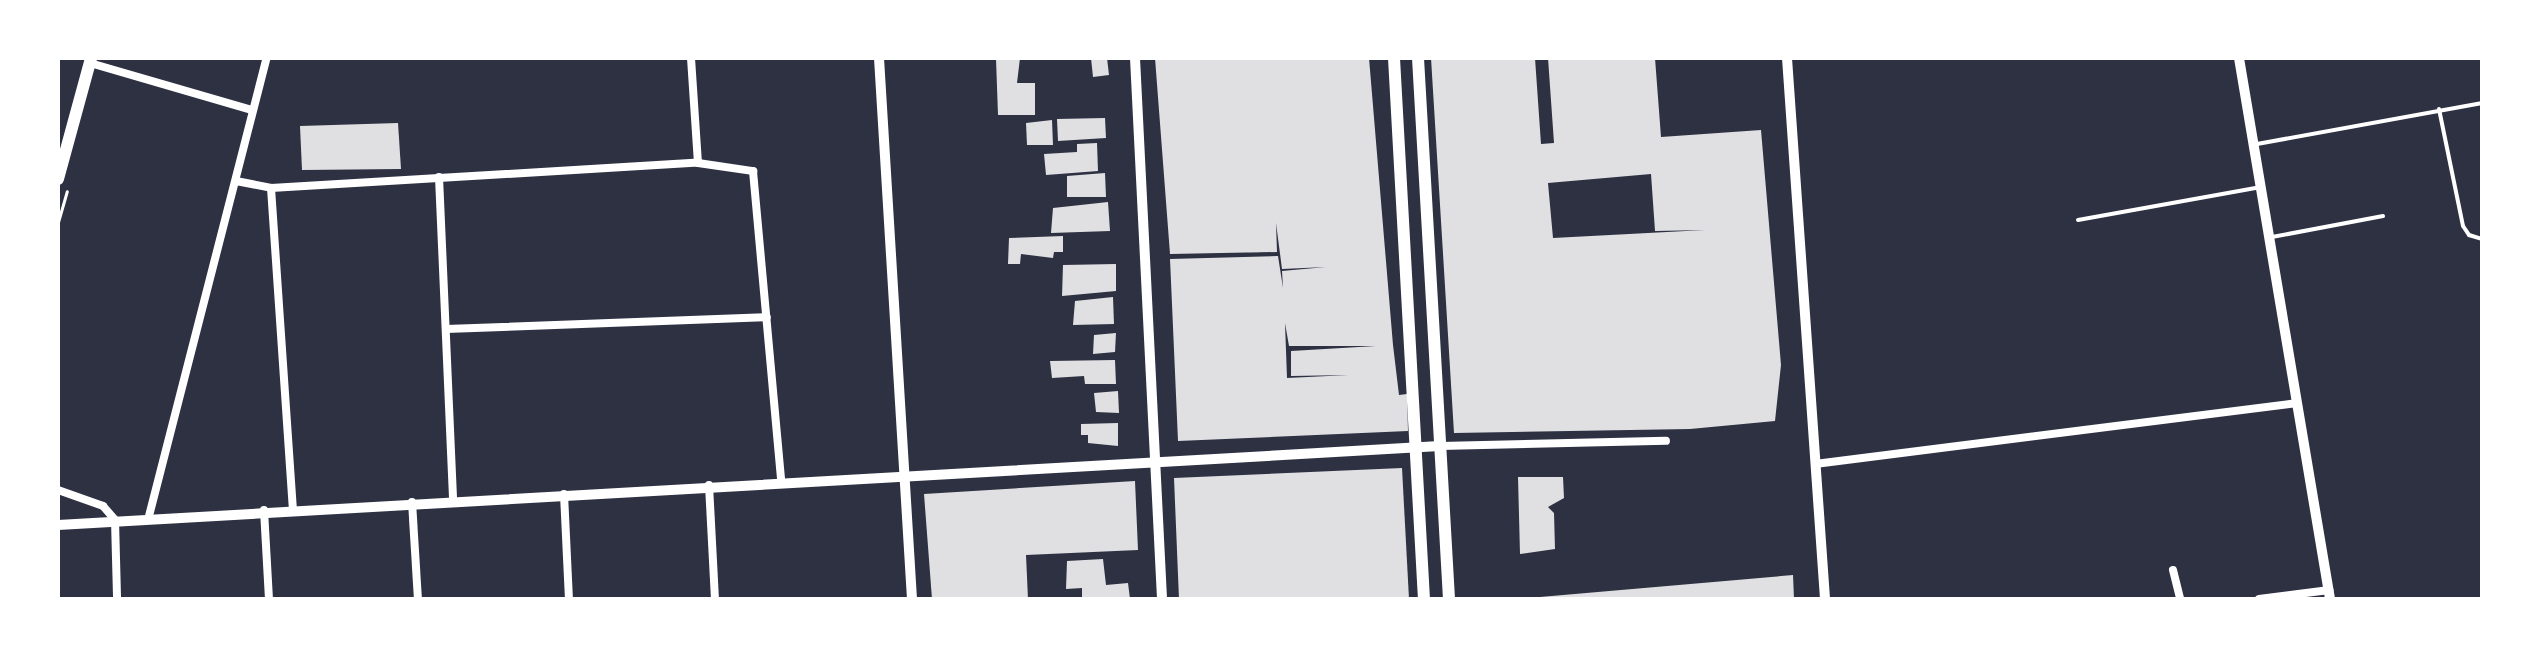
<!DOCTYPE html>
<style>
body{margin:0}
#map{position:relative;width:2540px;height:657px;overflow:hidden;background:#2d3142;font-family:"Sofia Sans Condensed",sans-serif}
div>[style]{position:absolute}
.building>*{inset:0;background:#e0e0e3}
.path>*{height:3px;margin:-1.5px;padding:0 1.5px;transform-origin:1.5px;border-radius:1.5px;background:#fff}
.service>*{height:4px;margin:-2px;padding:0 2px;transform-origin:2px;border-radius:2px;background:#fff}
.minor>*{height:8px;margin:-4px;padding:0 4px;transform-origin:4px;border-radius:4px;background:#fff}
.tertiary>*{height:10px;margin:-5px;padding:0 5px;transform-origin:5px;border-radius:5px;background:#fff}
.secondary>*{height:12px;margin:-6px;padding:0 6px;transform-origin:6px;border-radius:6px;background:#fff}
span{translate:-50% -50%;white-space:nowrap;text-align:center;line-height:1.15;-webkit-text-stroke:7px #fff;paint-order:stroke}
.frame{position:absolute;inset:0;border:60px solid #fff;pointer-events:none}
</style>
<div id="map">
<div class="building">
<i style="clip-path:polygon(1020px 58px,1017px 83px,1035px 83px,1035px 115px,998px 115px,996px 59px)"></i>
<i style="clip-path:polygon(1091px 58px,1107px 58px,1109px 75px,1093px 77px)"></i>
<i style="clip-path:polygon(evenodd,1155px 58px,1369px 58px,1393px 345px,1399px 395px,1407px 394px,1408px 431px,1178px 441px,1170px 259px,1278px 256px,1283px 288px,1282px 271px,1326px 267px,1282px 269px,1276px 223px,1277px 252px,1170px 254px,1155px 58px,1285px 323px,1289px 346px,1376px 346px,1291px 351px,1291px 376px,1349px 375px,1287px 378px,1285px 323px)"></i>
<i style="clip-path:polygon(evenodd,1431px 58px,1535px 58px,1541px 144px,1554px 143px,1548px 58px,1655px 58px,1661px 137px,1761px 130px,1781px 365px,1775px 421px,1690px 429px,1454px 433px,1431px 58px,1651px 174px,1655px 231px,1705px 230px,1553px 238px,1548px 183px,1651px 174px)"></i>
<i style="clip-path:polygon(1105px 118px,1106px 138px,1058px 141px,1057px 119px)"></i>
<i style="clip-path:polygon(1052px 120px,1053px 145px,1027px 145px,1026px 123px)"></i>
<i style="clip-path:polygon(398px 123px,401px 169px,302px 170px,300px 126px)"></i>
<i style="clip-path:polygon(1097px 143px,1098px 171px,1046px 175px,1044px 154px,1077px 152px,1077px 144px)"></i>
<i style="clip-path:polygon(1105px 173px,1106px 197px,1067px 197px,1067px 176px)"></i>
<i style="clip-path:polygon(1108px 202px,1110px 231px,1051px 233px,1053px 208px)"></i>
<i style="clip-path:polygon(1063px 236px,1063px 252px,1054px 252px,1053px 258px,1021px 254px,1020px 264px,1008px 264px,1009px 238px)"></i>
<i style="clip-path:polygon(1116px 264px,1116px 291px,1062px 296px,1063px 265px)"></i>
<i style="clip-path:polygon(1113px 297px,1114px 324px,1073px 325px,1075px 301px)"></i>
<i style="clip-path:polygon(1116px 333px,1115px 352px,1093px 354px,1094px 335px)"></i>
<i style="clip-path:polygon(1115px 360px,1116px 384px,1085px 384px,1084px 376px,1052px 378px,1050px 361px)"></i>
<i style="clip-path:polygon(1118px 391px,1119px 413px,1096px 412px,1094px 393px)"></i>
<i style="clip-path:polygon(1118px 423px,1118px 446px,1088px 443px,1088px 435px,1081px 435px,1081px 424px)"></i>
<i style="clip-path:polygon(1402px 468px,1409px 599px,1179px 599px,1174px 478px)"></i>
<i style="clip-path:polygon(1518px 477px,1563px 477px,1564px 498px,1548px 507px,1554px 513px,1555px 549px,1520px 554px)"></i>
<i style="clip-path:polygon(1135px 481px,1138px 550px,1026px 555px,1028px 599px,932px 599px,924px 494px)"></i>
<i style="clip-path:polygon(1103px 559px,1106px 585px,1128px 583px,1130px 599px,1082px 599px,1082px 588px,1066px 589px,1067px 561px)"></i>
<i style="clip-path:polygon(1793px 575px,1794px 599px,1540px 599px,1540px 597px)"></i>
</div>
<div class="path">
<i style="left:58px;top:222px;width:32px;rotate:-74deg"></i>
</div>
<div class="service">
<i style="left:2439px;top:109px;width:119px;rotate:78.4deg"></i>
<i style="left:2463px;top:226px;width:11px;rotate:56deg"></i>
<i style="left:2469px;top:235px;width:14px;rotate:17deg"></i>
<i style="left:2257px;top:144px;width:229px;rotate:-10.3deg"></i>
<i style="left:2078px;top:220px;width:186px;rotate:-10.2deg"></i>
<i style="left:2272px;top:237px;width:113px;rotate:-10.7deg"></i>
</div>
<div class="minor">
<i style="left:691px;top:58px;width:105px;rotate:86.2deg"></i>
<i style="left:90px;top:63px;width:169px;rotate:16.2deg"></i>
<i style="left:439px;top:177px;width:322px;rotate:87.5deg"></i>
<i style="left:236px;top:181px;width:36px;rotate:11deg"></i>
<i style="left:271px;top:188px;width:428px;rotate:-3.4deg"></i>
<i style="left:698px;top:163px;width:56px;rotate:8.3deg"></i>
<i style="left:753px;top:171px;width:311px;rotate:84.8deg"></i>
<i style="left:271px;top:188px;width:321px;rotate:86.1deg"></i>
<i style="left:446px;top:329px;width:321px;rotate:-2.1deg"></i>
<i style="left:1440px;top:446px;width:226px;rotate:-1.3deg"></i>
<i style="left:1815px;top:464px;width:486px;rotate:-7.2deg"></i>
<i style="left:709px;top:485px;width:114px;rotate:87deg"></i>
<i style="left:58px;top:490px;width:48px;rotate:19.6deg"></i>
<i style="left:103px;top:506px;width:18px;rotate:49deg"></i>
<i style="left:115px;top:520px;width:79px;rotate:88.5deg"></i>
<i style="left:564px;top:494px;width:105px;rotate:87.3deg"></i>
<i style="left:412px;top:502px;width:97px;rotate:86.5deg"></i>
<i style="left:264px;top:510px;width:89px;rotate:86.8deg"></i>
<i style="left:149px;top:516px;width:473px;rotate:-75.6deg"></i>
<i style="left:2173px;top:570px;width:30px;rotate:76deg"></i>
<i style="left:2259px;top:599px;width:71px;rotate:-7.3deg"></i>
</div>
<div class="tertiary">
<i style="left:879px;top:58px;width:542px;rotate:86.51deg"></i>
<i style="left:1135px;top:58px;width:542px;rotate:87.14deg"></i>
<i style="left:1787px;top:58px;width:542px;rotate:85.98deg"></i>
<i style="left:2239px;top:58px;width:549px;rotate:80.45deg"></i>
<i style="left:58px;top:525px;width:1384px;rotate:-3.27deg"></i>
</div>
<div class="secondary">
<i style="left:1394px;top:58px;width:542px;rotate:86.83deg"></i>
<i style="left:1418px;top:58px;width:542px;rotate:86.72deg"></i>
<i style="left:58px;top:179px;width:125px;rotate:-74.7deg"></i>
</div>
<div class="frame"></div>
</div>
